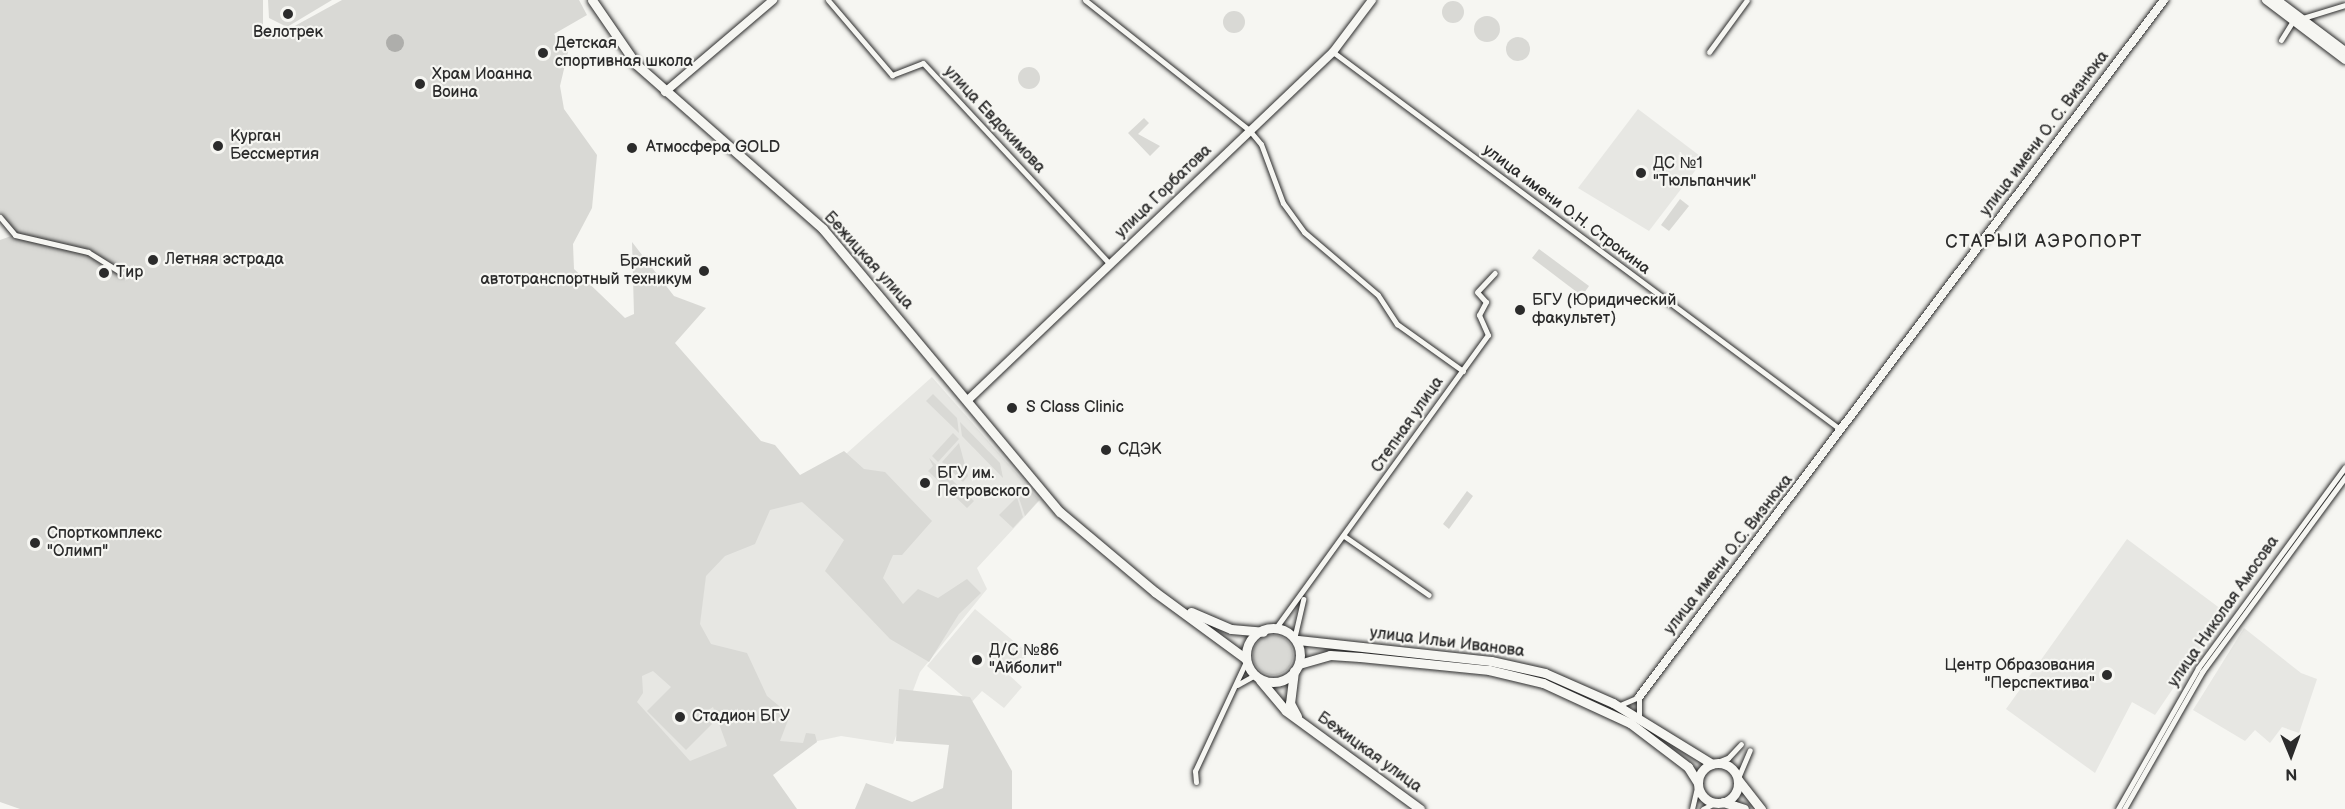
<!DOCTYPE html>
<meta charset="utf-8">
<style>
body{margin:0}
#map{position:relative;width:2345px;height:809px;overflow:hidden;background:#f6f6f2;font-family:"Balsamiq Sans",sans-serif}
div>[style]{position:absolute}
.built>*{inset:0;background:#e7e7e3}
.green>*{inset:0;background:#d9d9d5}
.round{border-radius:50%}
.water>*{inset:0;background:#aeaeab}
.roads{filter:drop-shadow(0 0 2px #2b2b2b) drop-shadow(0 0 2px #2b2b2b)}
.street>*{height:5px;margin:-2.5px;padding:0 2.5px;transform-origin:2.5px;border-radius:2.5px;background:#f6f6f2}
.secondary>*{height:8px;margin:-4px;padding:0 4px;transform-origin:4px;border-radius:4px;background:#f6f6f2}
.primary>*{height:9px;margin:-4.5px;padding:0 4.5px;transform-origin:4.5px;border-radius:4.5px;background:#f6f6f2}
.primary>.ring{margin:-4.5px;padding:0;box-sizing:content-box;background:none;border:9px solid #f6f6f2;border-radius:50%}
.dots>*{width:16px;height:16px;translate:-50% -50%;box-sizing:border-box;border:3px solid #f6f6f2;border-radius:50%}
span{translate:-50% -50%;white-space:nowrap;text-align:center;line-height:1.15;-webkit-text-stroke:4.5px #f6f6f2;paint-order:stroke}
.poi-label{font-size:16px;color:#2b2b2b}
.left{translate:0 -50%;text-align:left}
.right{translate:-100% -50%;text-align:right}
.street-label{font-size:16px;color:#2b2b2b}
.neighbourhood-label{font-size:18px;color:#2b2b2b;letter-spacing:1.5px}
.north{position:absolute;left:2261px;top:725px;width:60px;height:60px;-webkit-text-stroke:4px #f6f6f2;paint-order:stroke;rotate:179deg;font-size:16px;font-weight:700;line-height:24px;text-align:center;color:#2b2b2b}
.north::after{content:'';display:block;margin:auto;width:21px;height:27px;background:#2b2b2b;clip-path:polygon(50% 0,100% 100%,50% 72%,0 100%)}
</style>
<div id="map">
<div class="built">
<i style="clip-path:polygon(1638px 109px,1704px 159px,1649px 231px,1578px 188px)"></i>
<i style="clip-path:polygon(932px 377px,1040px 500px,977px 568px,987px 589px,920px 672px,893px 744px,841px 736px,688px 769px,622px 704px,720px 549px,762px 507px,799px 496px)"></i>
<i style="clip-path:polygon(2127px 539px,2225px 612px,2155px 715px,2132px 702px,2095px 773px,2006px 709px)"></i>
<i style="clip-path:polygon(975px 609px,1028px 653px,1009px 675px,1022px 687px,1004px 708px,982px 691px,971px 703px,927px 666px)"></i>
<i style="clip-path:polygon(2244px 628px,2301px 673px,2317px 679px,2299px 733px,2282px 727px,2270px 743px,2255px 730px,2245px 741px,2193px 710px)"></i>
</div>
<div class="green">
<i style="clip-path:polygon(evenodd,0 0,263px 0,263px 27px,271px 39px,342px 0,579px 0,587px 15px,554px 34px,568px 52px,560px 86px,564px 109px,597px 155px,592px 208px,573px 244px,574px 269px,625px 318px,634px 314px,632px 242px,674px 296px,706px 308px,675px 343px,761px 441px,775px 445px,800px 475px,844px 451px,864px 469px,885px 472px,932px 521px,902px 555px,893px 555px,883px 578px,903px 604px,918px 589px,938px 598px,967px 579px,981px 593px,959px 614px,929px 662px,890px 639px,825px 571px,844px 540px,802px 502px,770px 510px,755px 544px,725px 556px,706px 576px,700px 624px,711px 644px,747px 653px,767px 696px,790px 715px,780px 741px,803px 743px,806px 733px,815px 734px,817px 742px,773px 775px,797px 809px,20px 809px,0 802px,0 240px,14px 235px,0 217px,0 0,653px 671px,671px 687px,647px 711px,686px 750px,712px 724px,696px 707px,704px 713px,713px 707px,727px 746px,690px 761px,637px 702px,643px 693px,642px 676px,653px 671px)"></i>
<i style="clip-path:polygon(268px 0,332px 0,287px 27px,269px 18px)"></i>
<i class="round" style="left:1442px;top:1px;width:22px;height:22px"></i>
<i class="round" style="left:1223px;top:11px;width:22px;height:22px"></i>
<i class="round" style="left:1474px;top:16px;width:26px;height:26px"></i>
<i class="round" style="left:1506px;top:37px;width:24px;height:24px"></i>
<i class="round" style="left:1018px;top:67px;width:22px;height:22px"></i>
<i style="clip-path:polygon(1144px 118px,1149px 123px,1138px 134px,1160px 146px,1150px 156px,1128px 133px)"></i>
<i style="clip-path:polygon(1680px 199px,1689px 206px,1669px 231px,1661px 225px)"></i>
<i style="clip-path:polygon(1539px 249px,1589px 286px,1582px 296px,1532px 258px)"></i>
<i style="clip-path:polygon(933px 394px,957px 418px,959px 433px,926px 401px)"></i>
<i style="clip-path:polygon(960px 422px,1000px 463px,1003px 478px,962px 436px)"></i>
<i style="clip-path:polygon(953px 433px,959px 439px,938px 462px,932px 456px)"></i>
<i style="clip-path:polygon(959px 443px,968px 476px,963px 482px,942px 462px)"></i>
<i style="clip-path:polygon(929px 458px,974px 501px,967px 508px,928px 471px,933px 466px)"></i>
<i style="clip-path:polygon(1027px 487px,1039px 500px,1025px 516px,1018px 495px)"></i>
<i style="clip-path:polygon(1467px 491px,1473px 496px,1449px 529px,1443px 524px)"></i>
<i style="clip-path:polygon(1017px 497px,1023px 517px,1013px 528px,999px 515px)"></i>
<i class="round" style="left:1253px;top:635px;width:40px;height:40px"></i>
<i style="clip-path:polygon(899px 689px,970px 697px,1012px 771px,1012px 809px,855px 809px,866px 783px,912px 802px,943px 788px,949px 745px,896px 741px)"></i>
</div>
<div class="water">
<i class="round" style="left:386px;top:34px;width:18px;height:18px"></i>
</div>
<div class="roads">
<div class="street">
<i style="left:828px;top:0;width:99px;rotate:49.5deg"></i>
<i style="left:892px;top:75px;width:33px;rotate:-21deg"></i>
<i style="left:923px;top:63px;width:275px;rotate:47.1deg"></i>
<i style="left:1085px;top:0;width:211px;rotate:38.4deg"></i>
<i style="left:1250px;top:131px;width:17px;rotate:50deg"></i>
<i style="left:1261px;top:144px;width:63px;rotate:69.6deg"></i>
<i style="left:1283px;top:203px;width:36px;rotate:54deg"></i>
<i style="left:1304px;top:232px;width:97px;rotate:40.4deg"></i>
<i style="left:1378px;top:295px;width:35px;rotate:57deg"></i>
<i style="left:1397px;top:324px;width:81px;rotate:35.5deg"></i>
<i style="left:2281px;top:40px;width:22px;rotate:-58deg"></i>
<i style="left:2293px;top:21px;width:54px;rotate:-17.1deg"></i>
<i style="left:1333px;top:52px;width:633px;rotate:36.65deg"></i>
<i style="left:1709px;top:52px;width:64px;rotate:-53.8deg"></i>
<i style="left:0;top:217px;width:23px;rotate:50deg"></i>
<i style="left:15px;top:235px;width:75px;rotate:13.1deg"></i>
<i style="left:88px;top:252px;width:39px;rotate:32deg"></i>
<i style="left:1344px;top:536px;width:103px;rotate:34.8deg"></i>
<i style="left:1275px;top:629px;width:363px;rotate:-54.1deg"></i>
<i style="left:1488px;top:335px;width:22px;rotate:-114deg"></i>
<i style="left:1479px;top:315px;width:15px;rotate:-62deg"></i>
<i style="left:1486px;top:302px;width:13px;rotate:-132deg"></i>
<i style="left:1477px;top:292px;width:26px;rotate:-47deg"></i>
<i style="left:1295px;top:635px;width:37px;rotate:-77deg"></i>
<i style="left:1237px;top:685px;width:18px;rotate:-29deg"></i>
<i style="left:1639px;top:698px;width:20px;rotate:90deg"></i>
<i style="left:1620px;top:705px;width:21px;rotate:-23deg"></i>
<i style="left:1712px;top:764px;width:17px;rotate:-21deg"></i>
<i style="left:1728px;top:758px;width:19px;rotate:-47deg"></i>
<i style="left:1738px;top:778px;width:30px;rotate:-67deg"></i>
<i style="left:1196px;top:782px;width:11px;rotate:-95deg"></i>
<i style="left:1195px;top:771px;width:118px;rotate:-65deg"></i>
<i style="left:1692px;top:809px;width:27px;rotate:-77deg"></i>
<i style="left:1703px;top:809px;width:13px;rotate:-27deg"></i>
<i style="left:2118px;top:809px;width:162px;rotate:-60.4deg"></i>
<i style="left:2198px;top:668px;width:249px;rotate:-53.8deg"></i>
<i style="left:2124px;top:809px;width:158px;rotate:-60.3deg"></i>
<i style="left:2202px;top:672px;width:242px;rotate:-53.7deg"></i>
</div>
<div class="secondary">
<i style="left:2266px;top:0;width:99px;rotate:37.2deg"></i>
<i style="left:2277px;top:0;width:85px;rotate:36.9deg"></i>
<i style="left:665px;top:92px;width:142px;rotate:-40.4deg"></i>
<i style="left:969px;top:399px;width:503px;rotate:-43.63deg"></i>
<i style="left:1333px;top:52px;width:65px;rotate:-53.1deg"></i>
<i style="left:1639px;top:697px;width:873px;rotate:-53.01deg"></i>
</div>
<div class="primary">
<i style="left:592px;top:0;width:78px;rotate:55.5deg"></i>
<i style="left:636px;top:64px;width:249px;rotate:41.4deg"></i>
<i style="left:823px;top:229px;width:369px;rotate:50.1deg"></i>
<i style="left:1060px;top:512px;width:124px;rotate:40.1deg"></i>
<i style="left:1155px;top:592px;width:112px;rotate:36.3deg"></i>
<i style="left:1191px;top:612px;width:43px;rotate:23deg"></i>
<i style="left:1231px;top:629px;width:32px;rotate:5deg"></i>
<i class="ring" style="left:1246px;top:628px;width:45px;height:45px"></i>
<i style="left:1298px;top:640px;width:194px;rotate:6.2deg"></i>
<i style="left:1491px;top:661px;width:55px;rotate:12.5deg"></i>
<i style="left:1545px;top:673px;width:74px;rotate:23.8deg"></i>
<i style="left:1613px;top:703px;width:116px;rotate:31.6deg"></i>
<i style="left:1299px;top:664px;width:32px;rotate:-16deg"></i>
<i style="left:1330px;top:655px;width:30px;rotate:4deg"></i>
<i style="left:1360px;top:657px;width:130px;rotate:5.8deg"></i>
<i style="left:1489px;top:670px;width:56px;rotate:13.5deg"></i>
<i style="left:1543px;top:683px;width:96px;rotate:24.7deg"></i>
<i style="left:1630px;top:723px;width:73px;rotate:37.2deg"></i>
<i style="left:1688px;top:767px;width:19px;rotate:58deg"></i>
<i style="left:1294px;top:671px;width:32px;rotate:97deg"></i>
<i style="left:1290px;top:703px;width:15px;rotate:62deg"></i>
<i style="left:1260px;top:680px;width:40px;rotate:50deg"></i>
<i style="left:1286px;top:711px;width:166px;rotate:36.2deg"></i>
<i class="ring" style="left:1698px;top:763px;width:31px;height:31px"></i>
<i style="left:1739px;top:781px;width:36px;rotate:52deg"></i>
<i style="left:1723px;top:802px;width:22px;rotate:18deg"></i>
</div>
</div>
<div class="dots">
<i style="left:288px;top:14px;background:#2b2b2b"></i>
<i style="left:543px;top:53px;background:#2b2b2b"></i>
<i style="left:420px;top:84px;background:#2b2b2b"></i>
<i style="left:218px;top:146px;background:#2b2b2b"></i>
<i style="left:632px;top:148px;background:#2b2b2b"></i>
<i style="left:1641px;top:173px;background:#2b2b2b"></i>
<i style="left:153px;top:260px;background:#2b2b2b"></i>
<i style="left:704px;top:271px;background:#2b2b2b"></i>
<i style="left:104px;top:273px;background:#2b2b2b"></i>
<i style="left:1520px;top:310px;background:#2b2b2b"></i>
<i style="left:1012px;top:408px;background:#2b2b2b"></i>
<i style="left:1106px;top:450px;background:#2b2b2b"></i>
<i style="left:925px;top:483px;background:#2b2b2b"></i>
<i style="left:35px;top:543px;background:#2b2b2b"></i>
<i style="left:977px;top:660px;background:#2b2b2b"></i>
<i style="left:2107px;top:675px;background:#2b2b2b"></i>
<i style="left:680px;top:717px;background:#2b2b2b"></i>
</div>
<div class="poi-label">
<span style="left:288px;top:33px">Велотрек</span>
<span class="left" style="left:555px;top:53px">Детская<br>спортивная школа</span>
<span class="left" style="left:432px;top:84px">Храм Иоанна<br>Воина</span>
<span class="left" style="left:230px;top:146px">Курган<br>Бессмертия</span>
<span class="left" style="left:646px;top:148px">Атмосфера GOLD</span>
<span class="left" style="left:1653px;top:173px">ДС №1<br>"Тюльпанчик"</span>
<span class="left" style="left:165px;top:260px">Летняя эстрада</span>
<span class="right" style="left:692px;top:271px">Брянский<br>автотранспортный техникум</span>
<span class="left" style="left:116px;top:273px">Тир</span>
<span class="left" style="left:1532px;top:310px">БГУ (Юридический<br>факультет)</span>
<span class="left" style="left:1026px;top:408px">S Class Clinic</span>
<span class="left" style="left:1118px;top:450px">СДЭК</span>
<span class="left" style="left:937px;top:483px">БГУ им.<br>Петровского</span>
<span class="left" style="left:47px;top:543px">Спорткомплекс<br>"Олимп"</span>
<span class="left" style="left:989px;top:660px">Д/С №86<br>"Айболит"</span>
<span class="right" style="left:2095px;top:675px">Центр Образования<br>"Перспектива"</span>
<span class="left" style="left:692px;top:717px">Стадион БГУ</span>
</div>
<div class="street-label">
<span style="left:994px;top:120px;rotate:47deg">улица Евдокимова</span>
<span style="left:2045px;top:134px;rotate:-53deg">улица имени О. С. Визнюка</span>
<span style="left:1164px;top:192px;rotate:-44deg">улица Горбатова</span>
<span style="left:1566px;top:210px;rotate:37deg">улица имени О.Н. Строкина</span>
<span style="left:868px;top:261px;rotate:48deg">Бежицкая улица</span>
<span style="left:1408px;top:425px;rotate:-55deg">Степная улица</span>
<span style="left:1729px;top:555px;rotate:-52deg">улица имени О.С. Визнюка</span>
<span style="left:2224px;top:612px;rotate:-55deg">улица Николая Амосова</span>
<span style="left:1447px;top:643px;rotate:7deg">улица Ильи Иванова</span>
<span style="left:1369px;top:753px;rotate:36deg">Бежицкая улица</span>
</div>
<div class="neighbourhood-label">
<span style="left:2044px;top:242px">СТАРЫЙ АЭРОПОРТ</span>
</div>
<div class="north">N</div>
</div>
